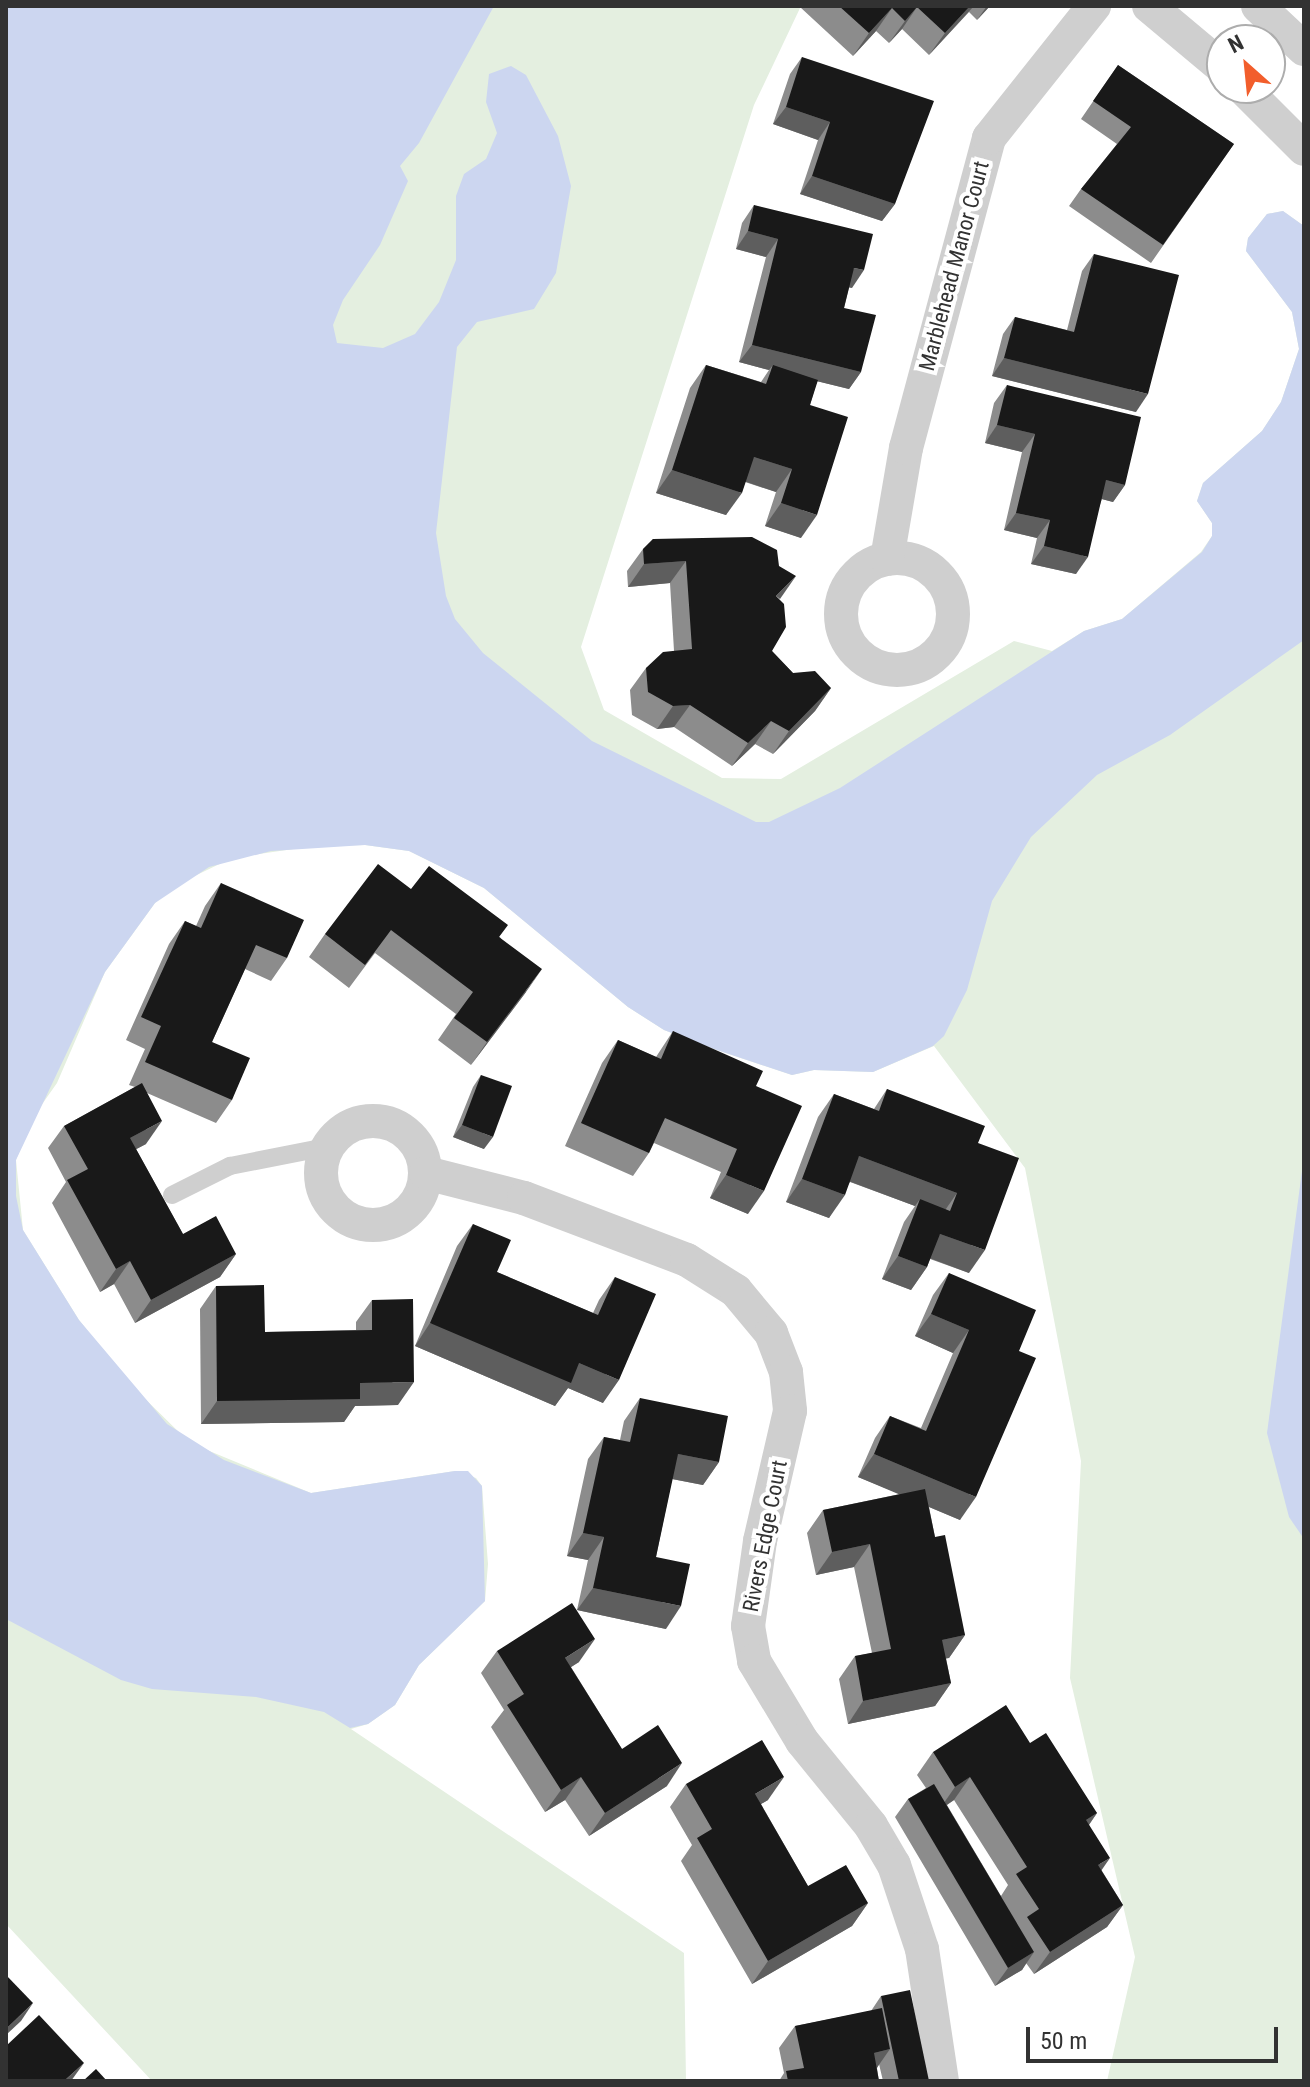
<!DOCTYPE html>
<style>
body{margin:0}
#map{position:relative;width:1310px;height:2087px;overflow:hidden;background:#fff;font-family:"Roboto Condensed",sans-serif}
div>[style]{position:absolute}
.green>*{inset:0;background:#e4efe0}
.water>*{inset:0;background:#ccd6f0}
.service>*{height:18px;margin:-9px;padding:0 9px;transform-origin:9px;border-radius:9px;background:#cfcfcf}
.minor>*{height:34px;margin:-17px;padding:0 17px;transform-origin:17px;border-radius:17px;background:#cfcfcf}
.minor>.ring{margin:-17px;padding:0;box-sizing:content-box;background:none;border:34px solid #cfcfcf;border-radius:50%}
.wall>*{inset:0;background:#8c8c8c}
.shaded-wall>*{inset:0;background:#5e5e5e}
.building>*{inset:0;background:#191919}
span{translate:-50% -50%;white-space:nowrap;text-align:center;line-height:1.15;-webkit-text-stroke:8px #fff;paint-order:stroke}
.street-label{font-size:22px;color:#323232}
.frame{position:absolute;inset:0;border:8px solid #323232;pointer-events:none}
.north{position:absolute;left:1206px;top:24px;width:80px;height:80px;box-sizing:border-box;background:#fff;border:2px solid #adadad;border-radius:50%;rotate:333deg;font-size:22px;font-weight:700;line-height:32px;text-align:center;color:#323232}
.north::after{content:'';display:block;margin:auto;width:28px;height:36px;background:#f25e2c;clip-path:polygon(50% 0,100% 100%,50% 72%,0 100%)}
.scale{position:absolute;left:1026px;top:2027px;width:252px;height:36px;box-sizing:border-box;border:4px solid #323232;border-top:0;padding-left:10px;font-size:24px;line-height:28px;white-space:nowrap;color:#323232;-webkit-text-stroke:6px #fff;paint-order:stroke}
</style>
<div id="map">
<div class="green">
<i style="clip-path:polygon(6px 6px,801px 6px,754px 105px,581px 647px,604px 710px,722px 778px,781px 779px,1014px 641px,1052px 651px,1084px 631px,1122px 619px,1201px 552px,1212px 536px,1212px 523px,1197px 501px,1203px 483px,1262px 431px,1281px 402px,1299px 349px,1292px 312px,1246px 251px,1248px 238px,1267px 214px,1283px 211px,1304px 226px,1304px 2081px,1107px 2081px,1135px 1957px,1070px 1678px,1081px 1461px,1025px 1168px,934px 1046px,873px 1072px,814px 1070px,792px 1075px,714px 1049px,664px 1030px,628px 1007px,484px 888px,409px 851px,365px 845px,314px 846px,232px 858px,178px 884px,155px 903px,105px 972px,57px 1083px,31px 1120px,16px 1160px,23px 1230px,79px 1320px,129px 1383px,190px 1443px,311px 1493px,455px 1471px,476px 1478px,482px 1486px,488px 1564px,485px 1601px,419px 1665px,395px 1705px,368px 1724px,351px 1729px,684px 1953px,686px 2081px,152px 2081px,6px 1924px)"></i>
</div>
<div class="water">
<i style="clip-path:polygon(6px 6px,494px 6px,419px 143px,400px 166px,408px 181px,380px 245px,343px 300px,333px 325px,337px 343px,383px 348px,415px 334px,439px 302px,456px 260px,456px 196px,464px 174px,486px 159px,497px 133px,486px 102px,489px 74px,511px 66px,526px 75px,558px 136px,571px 186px,556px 273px,534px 309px,477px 322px,457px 347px,436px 533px,446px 596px,455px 619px,483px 653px,592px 741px,756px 822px,769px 822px,840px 788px,1084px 631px,1122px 619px,1202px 552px,1212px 536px,1212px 523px,1197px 501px,1203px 483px,1262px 431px,1281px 402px,1299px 349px,1292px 312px,1246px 251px,1248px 238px,1267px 214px,1283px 211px,1304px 226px,1304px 640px,1170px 735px,1097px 775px,1031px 837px,992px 901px,967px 990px,944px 1036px,933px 1046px,873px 1072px,814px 1070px,792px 1075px,714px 1049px,664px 1030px,628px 1007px,484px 888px,409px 851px,365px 845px,271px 851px,209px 867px,155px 903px,105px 972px,16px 1160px,16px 1196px,23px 1230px,79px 1320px,167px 1424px,224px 1460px,311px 1493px,455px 1471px,468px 1471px,482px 1486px,485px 1601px,419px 1665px,395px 1705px,368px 1724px,350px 1728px,324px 1712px,256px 1697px,152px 1689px,121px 1680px,6px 1619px)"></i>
<i style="clip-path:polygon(1304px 1156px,1304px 1539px,1289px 1517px,1267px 1433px)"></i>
</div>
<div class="service">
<i style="left:172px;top:1195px;width:65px;rotate:-26.6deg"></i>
<i style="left:230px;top:1166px;width:99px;rotate:-11.1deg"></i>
</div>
<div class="minor">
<i style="left:1149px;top:6px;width:95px;rotate:39.9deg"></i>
<i style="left:1258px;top:6px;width:63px;rotate:43.1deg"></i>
<i style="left:1243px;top:88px;width:86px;rotate:45deg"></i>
<i class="ring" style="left:841px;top:558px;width:78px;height:78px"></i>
<i style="left:887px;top:559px;width:113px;rotate:-80.3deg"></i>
<i style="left:906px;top:448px;width:321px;rotate:-75deg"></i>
<i style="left:989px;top:138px;width:169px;rotate:-51.5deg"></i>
<i class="ring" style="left:321px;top:1121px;width:70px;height:70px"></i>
<i style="left:426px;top:1173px;width:101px;rotate:14.3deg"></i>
<i style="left:524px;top:1198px;width:174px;rotate:20.8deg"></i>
<i style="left:687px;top:1260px;width:58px;rotate:32.3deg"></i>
<i style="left:736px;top:1291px;width:55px;rotate:50.2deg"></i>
<i style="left:771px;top:1333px;width:42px;rotate:69deg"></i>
<i style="left:786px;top:1372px;width:39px;rotate:84deg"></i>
<i style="left:790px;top:1411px;width:133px;rotate:103deg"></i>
<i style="left:760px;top:1541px;width:86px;rotate:98deg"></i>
<i style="left:748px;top:1626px;width:36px;rotate:80deg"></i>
<i style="left:754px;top:1661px;width:93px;rotate:59deg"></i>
<i style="left:802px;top:1741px;width:109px;rotate:50.9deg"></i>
<i style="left:871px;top:1826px;width:45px;rotate:59.5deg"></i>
<i style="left:894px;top:1865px;width:89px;rotate:71.6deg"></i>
<i style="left:922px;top:1949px;width:134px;rotate:81.4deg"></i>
</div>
<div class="wall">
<i style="clip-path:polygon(801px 6px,990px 6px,977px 20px,969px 12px,929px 55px,902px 29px,889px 43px,876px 31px,853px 56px,800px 7px)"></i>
<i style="clip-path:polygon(802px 57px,895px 204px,882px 221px,800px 194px,818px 140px,773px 124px,790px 74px)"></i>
<i style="clip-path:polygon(1118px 65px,1234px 144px,1151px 263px,1069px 206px,1081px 189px,1117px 144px,1081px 119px)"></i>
<i style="clip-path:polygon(754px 205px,852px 288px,849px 287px,844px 308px,861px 372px,849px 389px,817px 381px,810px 405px,801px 538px,765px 526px,776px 492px,745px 482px,726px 515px,656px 493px,690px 388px,706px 365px,761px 382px,769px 370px,739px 362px,766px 257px,736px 249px,742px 223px)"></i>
<i style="clip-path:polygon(1094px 254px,1136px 412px,992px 376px,1003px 334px,1015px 317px,1067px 330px,1082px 271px)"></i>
<i style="clip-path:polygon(1007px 385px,1125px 485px,1113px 502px,1102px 499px,1076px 574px,1031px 564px,1037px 538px,1004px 530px,1022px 452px,985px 443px,994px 403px)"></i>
<i style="clip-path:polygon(653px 539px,779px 599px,772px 651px,793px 673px,831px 688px,815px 711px,773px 754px,755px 744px,732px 766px,674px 727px,657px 729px,632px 715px,630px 690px,646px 668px,674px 651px,670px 583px,628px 587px,627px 571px,643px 549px)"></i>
<i style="clip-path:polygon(221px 883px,287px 958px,271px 981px,245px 969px,212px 1042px,232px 1100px,216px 1123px,147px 1093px,146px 1144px,136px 1149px,183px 1234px,236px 1254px,220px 1277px,135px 1323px,114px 1284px,100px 1292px,52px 1203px,66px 1182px,48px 1148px,64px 1126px,135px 1087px,129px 1085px,145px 1049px,126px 1040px,169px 944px,185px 921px,196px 926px,205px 906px)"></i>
<i style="clip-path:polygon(411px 889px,500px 937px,526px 992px,471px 1065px,438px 1040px,456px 1014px,375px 953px,349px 988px,309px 957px,325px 934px)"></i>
<i style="clip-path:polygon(673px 1031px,756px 1086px,748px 1214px,710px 1198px,721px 1172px,654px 1143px,649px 1153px,633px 1176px,565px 1146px,602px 1063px,618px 1040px,656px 1057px)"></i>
<i style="clip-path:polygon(481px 1075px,484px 1149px,453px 1137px,473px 1087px)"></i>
<i style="clip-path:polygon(887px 1089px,978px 1143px,969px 1273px,930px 1259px,927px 1267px,911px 1290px,882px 1279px,904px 1222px,915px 1206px,850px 1182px,829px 1218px,786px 1202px,818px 1117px,834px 1094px,874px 1109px)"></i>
<i style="clip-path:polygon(473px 1224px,497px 1272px,593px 1313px,599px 1300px,615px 1277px,603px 1403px,568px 1388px,555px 1406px,415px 1346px,457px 1246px)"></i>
<i style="clip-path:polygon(949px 1273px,1019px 1351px,960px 1520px,929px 1507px,935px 1537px,965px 1635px,949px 1658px,946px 1658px,951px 1683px,935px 1706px,848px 1724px,839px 1679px,855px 1656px,872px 1653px,854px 1567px,816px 1575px,807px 1533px,823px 1510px,900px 1494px,858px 1477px,875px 1438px,890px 1416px,921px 1428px,953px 1353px,915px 1336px,933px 1295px)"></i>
<i style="clip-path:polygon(216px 1286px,265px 1332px,356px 1330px,356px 1322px,372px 1300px,398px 1405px,355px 1406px,344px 1422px,201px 1424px,200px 1309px)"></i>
<i style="clip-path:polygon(640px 1398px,719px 1462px,703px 1485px,672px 1479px,656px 1557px,666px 1629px,577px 1610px,588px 1560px,567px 1556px,588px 1459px,604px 1437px,620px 1440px,624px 1421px)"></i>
<i style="clip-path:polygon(497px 1651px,579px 1662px,571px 1667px,622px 1749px,667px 1786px,589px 1836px,565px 1800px,545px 1812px,491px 1727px,504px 1710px,481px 1673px)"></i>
<i style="clip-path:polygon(evenodd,1030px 1743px,1097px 1813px,1089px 1825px,1102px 1871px,1123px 1905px,1107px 1927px,1034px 1974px,1026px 1963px,1022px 1970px,995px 1986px,895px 1817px,908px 1799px,926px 1788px,917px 1775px,933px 1752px,1030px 1743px,954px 1800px,1008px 1885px,1001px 1896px,947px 1805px,954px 1800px)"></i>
<i style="clip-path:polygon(686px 1784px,768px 1800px,761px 1804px,808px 1886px,868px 1903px,852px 1926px,752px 1984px,681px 1861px,692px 1845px,670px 1807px)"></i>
<i style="clip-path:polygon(881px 1996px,929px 2081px,883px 2081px,879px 2064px,877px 2068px,879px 2081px,779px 2081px,784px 2073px,779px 2048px,795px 2026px,871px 2011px)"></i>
</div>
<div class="shaded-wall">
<i style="clip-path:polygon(970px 6px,974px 6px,929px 55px,945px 33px)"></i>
<i style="clip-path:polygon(987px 6px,990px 6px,977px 20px)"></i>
<i style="clip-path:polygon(917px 7px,902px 29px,889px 43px,905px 21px)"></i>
<i style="clip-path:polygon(892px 8px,876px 31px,853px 56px,869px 33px)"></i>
<i style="clip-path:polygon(786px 107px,830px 122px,818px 140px,773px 124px)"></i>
<i style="clip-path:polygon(812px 176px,895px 204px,882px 221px,800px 194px)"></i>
<i style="clip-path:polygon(748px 231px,778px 239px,766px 257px,736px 249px)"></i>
<i style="clip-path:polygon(854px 268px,864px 270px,852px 288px,842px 286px)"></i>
<i style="clip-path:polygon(752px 345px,861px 372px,849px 389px,771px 370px,773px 365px,769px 370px,739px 362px)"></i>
<i style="clip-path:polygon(1004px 358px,1148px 394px,1136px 412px,992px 376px)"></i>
<i style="clip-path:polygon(997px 425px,1035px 434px,1022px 452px,985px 443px)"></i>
<i style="clip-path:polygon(754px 457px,792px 469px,776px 492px,738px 479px)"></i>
<i style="clip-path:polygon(672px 470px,742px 493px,726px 515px,656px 493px)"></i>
<i style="clip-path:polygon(1106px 480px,1125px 485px,1113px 502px,1094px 497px)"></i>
<i style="clip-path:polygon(781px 503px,817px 515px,801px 538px,765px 526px)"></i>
<i style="clip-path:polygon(1016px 513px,1050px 520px,1037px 538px,1004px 530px)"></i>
<i style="clip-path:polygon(1044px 546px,1088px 557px,1076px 574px,1031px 564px)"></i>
<i style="clip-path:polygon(686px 561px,670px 583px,628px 587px,644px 564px)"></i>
<i style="clip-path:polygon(796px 576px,780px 599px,776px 596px)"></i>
<i style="clip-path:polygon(831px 688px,815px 711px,773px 754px,789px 731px)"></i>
<i style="clip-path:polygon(690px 705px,674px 727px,657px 729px,673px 706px)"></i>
<i style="clip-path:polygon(771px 721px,755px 744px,732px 766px,748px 743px)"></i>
<i style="clip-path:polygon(542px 969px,526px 992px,471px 1065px,487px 1042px)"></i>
<i style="clip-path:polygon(162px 1121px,146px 1144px,114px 1161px,130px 1138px)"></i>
<i style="clip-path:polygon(462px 1125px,493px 1137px,484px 1149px,453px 1137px)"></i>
<i style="clip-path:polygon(859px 1156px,957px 1193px,941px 1216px,920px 1199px,915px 1206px,843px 1179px)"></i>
<i style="clip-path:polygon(726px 1175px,764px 1191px,748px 1214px,710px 1198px)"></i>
<i style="clip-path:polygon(802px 1179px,845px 1195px,829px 1218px,786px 1202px)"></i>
<i style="clip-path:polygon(940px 1234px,985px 1250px,969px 1273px,924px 1256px)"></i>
<i style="clip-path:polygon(236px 1254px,220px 1277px,135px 1323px,151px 1300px)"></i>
<i style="clip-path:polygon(898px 1256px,927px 1267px,911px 1290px,882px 1279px)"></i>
<i style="clip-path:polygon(130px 1261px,114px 1284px,100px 1292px,116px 1269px)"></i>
<i style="clip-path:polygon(931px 1314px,969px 1330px,953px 1353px,915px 1336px)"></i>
<i style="clip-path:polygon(430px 1323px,579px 1363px,619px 1380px,603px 1403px,568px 1388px,555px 1406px,415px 1346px)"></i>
<i style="clip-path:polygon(414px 1382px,398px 1405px,355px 1406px,344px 1422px,201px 1424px,217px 1401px,360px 1383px)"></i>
<i style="clip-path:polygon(678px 1454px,719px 1462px,703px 1485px,662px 1477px)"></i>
<i style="clip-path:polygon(874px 1454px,976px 1497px,960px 1520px,858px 1477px)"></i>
<i style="clip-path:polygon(583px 1533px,604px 1537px,588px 1560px,567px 1556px)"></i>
<i style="clip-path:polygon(870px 1544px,854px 1567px,816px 1575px,832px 1552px)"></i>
<i style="clip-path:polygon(593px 1588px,681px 1606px,666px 1629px,577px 1610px)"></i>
<i style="clip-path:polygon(965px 1635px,949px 1658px,926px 1663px,942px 1640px)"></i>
<i style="clip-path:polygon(595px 1639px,579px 1662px,549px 1681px,565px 1658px)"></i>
<i style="clip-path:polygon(951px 1683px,935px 1706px,848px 1724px,863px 1701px)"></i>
<i style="clip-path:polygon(682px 1763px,667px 1786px,589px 1836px,605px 1813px)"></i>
<i style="clip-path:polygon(581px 1777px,565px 1800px,545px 1812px,561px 1790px)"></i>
<i style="clip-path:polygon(784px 1777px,768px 1800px,739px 1817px,755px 1794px)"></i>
<i style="clip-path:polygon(970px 1777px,954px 1800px,939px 1810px,955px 1787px)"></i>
<i style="clip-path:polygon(1097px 1813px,1081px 1836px,1086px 1820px)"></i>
<i style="clip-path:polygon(1110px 1858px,1094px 1881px,1098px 1865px)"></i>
<i style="clip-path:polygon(868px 1903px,852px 1926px,752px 1984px,768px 1961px)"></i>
<i style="clip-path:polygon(1123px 1905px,1107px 1927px,1034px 1974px,1050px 1952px)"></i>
<i style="clip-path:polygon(1034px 1952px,1022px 1970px,995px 1986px,1008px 1968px)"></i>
<i style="clip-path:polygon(33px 2003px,21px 2021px,6px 2035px,6px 2029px)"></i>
<i style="clip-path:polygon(890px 2049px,874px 2072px,874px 2053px)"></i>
<i style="clip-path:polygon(84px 2063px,71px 2081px,64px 2081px)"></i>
</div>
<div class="building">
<i style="clip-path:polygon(839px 6px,970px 6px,945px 33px,917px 7px,905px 21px,892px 8px,869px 33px)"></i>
<i style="clip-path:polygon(802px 57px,934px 101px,895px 204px,812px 176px,830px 122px,786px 107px)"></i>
<i style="clip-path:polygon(1118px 65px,1234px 144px,1163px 245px,1081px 189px,1131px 127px,1093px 101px)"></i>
<i style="clip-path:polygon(754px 205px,873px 234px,864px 270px,854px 268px,844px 308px,876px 315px,861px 372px,752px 345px,778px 239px,748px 231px)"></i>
<i style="clip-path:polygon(1094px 254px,1179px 275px,1148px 394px,1004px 358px,1015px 317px,1074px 332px)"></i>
<i style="clip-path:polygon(706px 365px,766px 384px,773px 365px,818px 380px,810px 405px,848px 417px,817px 515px,781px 503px,792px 469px,754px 457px,742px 493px,672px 470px)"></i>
<i style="clip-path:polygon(1007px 385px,1141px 417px,1125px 485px,1106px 480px,1088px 557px,1044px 546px,1050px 520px,1016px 513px,1035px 434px,997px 425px)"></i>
<i style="clip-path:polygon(752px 537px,777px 550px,779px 566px,796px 576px,776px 596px,784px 604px,786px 627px,772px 651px,793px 673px,815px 671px,831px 688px,789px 731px,771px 721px,748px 743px,690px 705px,673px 706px,648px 692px,646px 668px,663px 652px,692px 649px,686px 561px,644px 564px,643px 549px,653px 539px)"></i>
<i style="clip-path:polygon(378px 864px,411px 889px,429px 866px,508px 925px,499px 937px,542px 969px,487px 1042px,454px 1018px,473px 992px,391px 930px,365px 965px,325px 934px)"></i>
<i style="clip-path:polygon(221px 883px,304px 920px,287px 958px,256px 945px,212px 1042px,250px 1058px,232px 1100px,145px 1062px,161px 1026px,141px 1017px,185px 921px,201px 928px)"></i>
<i style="clip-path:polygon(673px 1031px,763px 1071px,756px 1086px,802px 1106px,764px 1191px,726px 1175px,737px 1149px,665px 1118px,649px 1153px,581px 1123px,618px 1040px,661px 1059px)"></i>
<i style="clip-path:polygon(481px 1075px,512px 1086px,493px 1137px,462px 1125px)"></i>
<i style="clip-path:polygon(142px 1083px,162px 1121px,130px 1138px,183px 1234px,216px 1216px,236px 1254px,151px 1300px,130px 1261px,116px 1269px,67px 1180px,88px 1169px,64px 1126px)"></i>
<i style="clip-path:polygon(887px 1089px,985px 1126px,978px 1143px,1019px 1158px,985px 1250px,940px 1234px,927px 1267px,898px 1256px,920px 1199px,950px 1211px,957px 1193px,859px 1156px,845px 1195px,802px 1179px,834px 1094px,879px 1111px)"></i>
<i style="clip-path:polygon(473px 1224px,511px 1240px,497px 1272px,598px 1315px,615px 1277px,656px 1294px,619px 1380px,579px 1363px,571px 1383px,430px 1323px)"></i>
<i style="clip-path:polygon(949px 1273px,1036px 1310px,1019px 1351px,1036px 1358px,976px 1497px,874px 1454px,890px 1416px,926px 1431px,969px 1330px,931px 1314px)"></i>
<i style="clip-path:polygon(264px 1285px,265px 1332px,372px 1330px,372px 1300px,413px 1299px,414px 1382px,360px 1383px,360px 1399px,217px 1401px,216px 1286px)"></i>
<i style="clip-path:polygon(640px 1398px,728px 1416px,719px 1462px,678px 1454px,656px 1557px,690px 1564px,681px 1606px,593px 1588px,604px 1537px,583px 1533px,604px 1437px,630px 1442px)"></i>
<i style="clip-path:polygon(925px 1489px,935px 1537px,945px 1535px,965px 1635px,942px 1640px,951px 1683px,863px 1701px,855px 1656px,891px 1649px,870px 1544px,832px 1552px,823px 1510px)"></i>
<i style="clip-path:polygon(572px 1603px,595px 1639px,565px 1658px,622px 1749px,658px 1725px,682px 1763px,605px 1813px,581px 1777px,561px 1790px,507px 1705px,524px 1694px,497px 1651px)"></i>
<i style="clip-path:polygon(1006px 1705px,1030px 1743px,1046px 1733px,1097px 1813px,1086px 1820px,1110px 1858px,1098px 1865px,1123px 1905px,1050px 1952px,1027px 1917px,1039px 1909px,1016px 1874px,1027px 1867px,970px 1777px,955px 1787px,933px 1752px)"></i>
<i style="clip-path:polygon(762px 1740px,784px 1777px,755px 1794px,808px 1886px,846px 1865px,868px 1903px,768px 1961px,697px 1838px,712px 1829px,686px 1784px)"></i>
<i style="clip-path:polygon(934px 1784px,1034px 1952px,1008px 1968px,908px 1799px)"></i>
<i style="clip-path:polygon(6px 1975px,33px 2003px,6px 2029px)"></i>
<i style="clip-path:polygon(910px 1990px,929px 2081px,899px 2081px,881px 1996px)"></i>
<i style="clip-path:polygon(882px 2008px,890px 2049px,874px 2053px,879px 2081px,788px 2081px,786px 2071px,804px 2068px,795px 2026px)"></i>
<i style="clip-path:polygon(39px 2015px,84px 2063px,64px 2081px,6px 2081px,6px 2046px)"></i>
<i style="clip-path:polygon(96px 2069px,107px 2081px,83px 2081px)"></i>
</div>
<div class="street-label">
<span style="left:954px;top:266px;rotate:-75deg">Marblehead Manor Court</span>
<span style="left:765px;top:1536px;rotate:-79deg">Rivers Edge Court</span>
</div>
<div class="frame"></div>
<div class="north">N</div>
<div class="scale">50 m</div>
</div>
